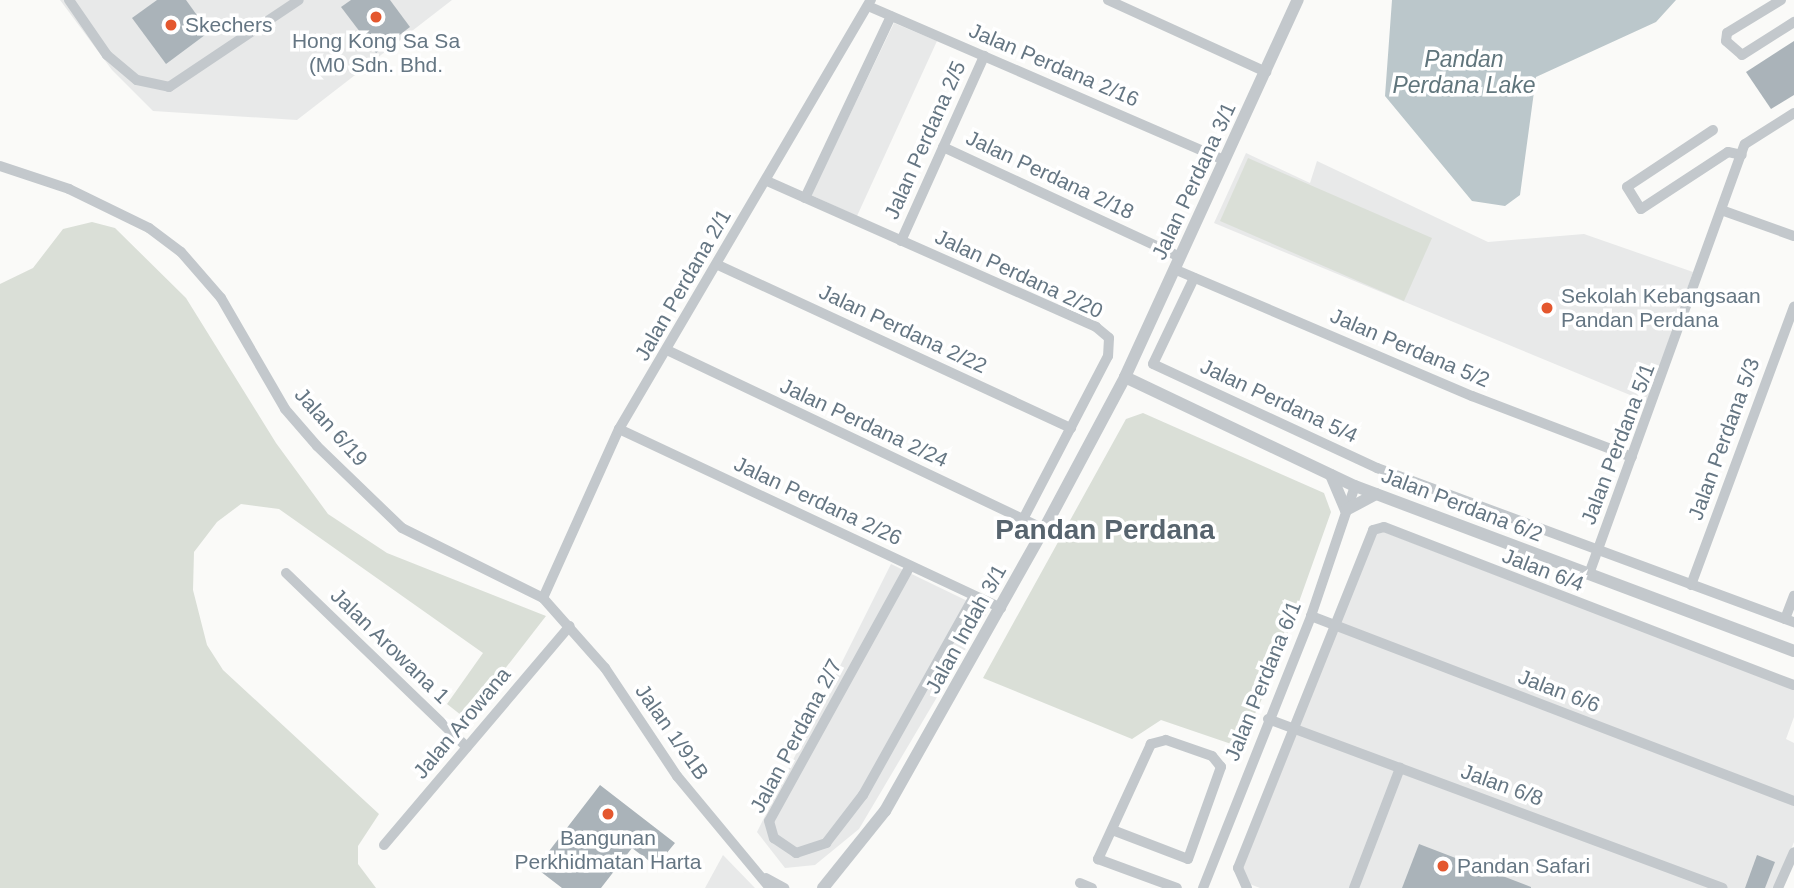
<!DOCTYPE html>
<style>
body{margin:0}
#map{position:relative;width:1794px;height:888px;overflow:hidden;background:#fafaf8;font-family:Helvetica,sans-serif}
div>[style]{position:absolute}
.built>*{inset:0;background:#e8e9e9}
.green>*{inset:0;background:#dadfd7}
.water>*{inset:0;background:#bbc7cb}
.building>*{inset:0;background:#aab3b9}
.minor>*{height:10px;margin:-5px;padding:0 5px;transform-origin:5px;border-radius:5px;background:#c3c8cc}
.tertiary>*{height:12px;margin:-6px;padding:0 6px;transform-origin:6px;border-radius:6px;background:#c3c8cc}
.dots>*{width:19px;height:19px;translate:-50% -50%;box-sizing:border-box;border:4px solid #fff;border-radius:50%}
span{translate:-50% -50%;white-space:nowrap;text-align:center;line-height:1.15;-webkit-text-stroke:7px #fff;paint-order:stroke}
.poi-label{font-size:21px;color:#657683}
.left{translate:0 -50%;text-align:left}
.street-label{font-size:21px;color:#657683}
.water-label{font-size:23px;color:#60757c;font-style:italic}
.district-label{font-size:28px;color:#57646e;font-weight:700}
</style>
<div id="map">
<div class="built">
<i style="clip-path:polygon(60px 0,452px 0,297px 120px,153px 111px,112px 70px)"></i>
<i style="clip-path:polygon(894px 23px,937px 41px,857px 216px,811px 195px)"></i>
<i style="clip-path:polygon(1246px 153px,1310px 183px,1317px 161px,1488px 242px,1584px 234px,1693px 272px,1647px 402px,1214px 223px)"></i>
<i style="clip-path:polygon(1384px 532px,1794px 689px,1794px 717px,1786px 739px,1794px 743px,1794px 842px,1776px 888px,1260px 888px,1247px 883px,1242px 870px,1376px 533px)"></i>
<i style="clip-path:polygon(891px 564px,988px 611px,859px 829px,815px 865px,785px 868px,757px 832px)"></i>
<i style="clip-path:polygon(723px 855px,755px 888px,705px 888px)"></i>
</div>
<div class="green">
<i style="clip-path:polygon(1248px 158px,1432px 238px,1404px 301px,1220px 221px)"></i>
<i style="clip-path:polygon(92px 222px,115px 228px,186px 298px,276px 443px,328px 514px,387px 553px,546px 616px,466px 719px,447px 704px,483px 653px,279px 509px,241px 504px,217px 522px,194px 552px,193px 590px,207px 645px,223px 670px,379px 814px,358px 846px,358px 864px,376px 888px,0 888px,0 284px,33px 268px,63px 229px)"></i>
<i style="clip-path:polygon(1143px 413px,1324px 493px,1331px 512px,1274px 672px,1240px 747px,1161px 720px,1132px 739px,983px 678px,1126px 419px)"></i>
</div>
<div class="water">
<i style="clip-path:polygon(1392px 0,1676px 0,1656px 22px,1536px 77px,1520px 195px,1505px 206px,1472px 201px,1385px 96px)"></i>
</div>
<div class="building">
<i style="clip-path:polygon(157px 0,186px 0,209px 32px,166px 64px,132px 18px)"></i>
<i style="clip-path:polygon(351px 0,390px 0,410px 27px,376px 53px,341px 7px)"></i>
<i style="clip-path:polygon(1794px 41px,1794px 95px,1771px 109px,1746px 72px)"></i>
<i style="clip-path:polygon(600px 785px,675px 843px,656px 866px,632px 848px,601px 888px,562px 888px,536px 868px)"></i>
<i style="clip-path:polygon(1419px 844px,1531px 887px,1531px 888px,1402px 888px)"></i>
<i style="clip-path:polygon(1757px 855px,1775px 862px,1765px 888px,1745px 888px)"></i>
</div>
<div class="minor">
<i style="left:69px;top:0;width:67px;rotate:55.4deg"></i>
<i style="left:107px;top:55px;width:39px;rotate:40deg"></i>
<i style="left:137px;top:80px;width:33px;rotate:12deg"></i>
<i style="left:169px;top:87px;width:156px;rotate:-33.8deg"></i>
<i style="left:1108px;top:0;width:174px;rotate:24.5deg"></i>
<i style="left:1781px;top:0;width:63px;rotate:148.6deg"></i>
<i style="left:1727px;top:33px;width:8px;rotate:97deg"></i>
<i style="left:1726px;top:41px;width:21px;rotate:41deg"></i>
<i style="left:1742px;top:55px;width:62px;rotate:-32.4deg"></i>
<i style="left:868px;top:6px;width:388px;rotate:23.4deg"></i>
<i style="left:1713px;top:130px;width:103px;rotate:146.5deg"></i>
<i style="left:1627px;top:187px;width:26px;rotate:58deg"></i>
<i style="left:1641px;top:209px;width:104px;rotate:-33.2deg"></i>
<i style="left:1728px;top:152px;width:14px;rotate:12deg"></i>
<i style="left:943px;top:147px;width:261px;rotate:24.9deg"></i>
<i style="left:0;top:166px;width:73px;rotate:18.4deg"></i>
<i style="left:69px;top:189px;width:89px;rotate:26deg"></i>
<i style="left:149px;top:228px;width:40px;rotate:37deg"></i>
<i style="left:181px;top:252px;width:61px;rotate:49deg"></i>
<i style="left:221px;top:298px;width:128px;rotate:60deg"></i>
<i style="left:285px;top:409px;width:49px;rotate:49.1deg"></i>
<i style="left:317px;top:446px;width:118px;rotate:44deg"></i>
<i style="left:402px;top:528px;width:157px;rotate:26.4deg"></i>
<i style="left:543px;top:598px;width:94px;rotate:48.5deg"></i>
<i style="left:605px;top:668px;width:130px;rotate:56.3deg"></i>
<i style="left:677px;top:776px;width:146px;rotate:50.3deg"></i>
<i style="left:767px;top:181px;width:360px;rotate:23.9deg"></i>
<i style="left:1096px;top:327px;width:17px;rotate:40deg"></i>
<i style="left:1109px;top:338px;width:18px;rotate:93deg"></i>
<i style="left:1108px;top:356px;width:184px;rotate:117.5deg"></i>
<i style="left:805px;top:198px;width:201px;rotate:-64.7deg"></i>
<i style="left:1724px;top:211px;width:74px;rotate:19.7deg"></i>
<i style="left:901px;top:241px;width:203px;rotate:-65.8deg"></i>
<i style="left:718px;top:265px;width:389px;rotate:24.8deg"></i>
<i style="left:1174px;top:269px;width:324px;rotate:23.1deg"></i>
<i style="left:1472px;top:396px;width:171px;rotate:20.9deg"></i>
<i style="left:1194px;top:278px;width:95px;rotate:115.5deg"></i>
<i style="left:1153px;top:364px;width:247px;rotate:24.9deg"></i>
<i style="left:1377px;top:468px;width:445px;rotate:20.3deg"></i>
<i style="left:669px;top:351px;width:415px;rotate:25.4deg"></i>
<i style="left:619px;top:429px;width:422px;rotate:25.1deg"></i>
<i style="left:910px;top:566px;width:291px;rotate:118.9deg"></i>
<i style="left:769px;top:821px;width:18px;rotate:74deg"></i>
<i style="left:774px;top:838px;width:27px;rotate:34deg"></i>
<i style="left:796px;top:853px;width:32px;rotate:-18deg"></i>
<i style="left:826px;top:843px;width:61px;rotate:-52.4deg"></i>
<i style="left:863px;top:795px;width:228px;rotate:-60.8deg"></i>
<i style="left:286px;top:573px;width:251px;rotate:43.9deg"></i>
<i style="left:1589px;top:574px;width:457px;rotate:-70.1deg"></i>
<i style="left:1745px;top:144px;width:58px;rotate:-32.3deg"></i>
<i style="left:1691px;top:585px;width:297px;rotate:-69.7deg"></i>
<i style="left:543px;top:598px;width:185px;rotate:-65.8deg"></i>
<i style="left:619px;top:429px;width:498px;rotate:-59.6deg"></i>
<i style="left:1311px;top:616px;width:517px;rotate:20.96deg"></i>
<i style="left:1785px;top:619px;width:25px;rotate:-69deg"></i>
<i style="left:1268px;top:719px;width:485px;rotate:20.4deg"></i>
<i style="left:1115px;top:831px;width:78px;rotate:21deg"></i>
<i style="left:1188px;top:859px;width:98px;rotate:-70.3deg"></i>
<i style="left:1221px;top:767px;width:14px;rotate:-129deg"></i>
<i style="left:1212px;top:756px;width:49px;rotate:-160.8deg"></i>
<i style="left:1166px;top:740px;width:16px;rotate:165deg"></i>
<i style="left:1151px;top:744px;width:127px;rotate:114.7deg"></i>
<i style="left:1098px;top:859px;width:84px;rotate:20.2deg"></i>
<i style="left:384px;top:845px;width:287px;rotate:-49.7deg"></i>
<i style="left:766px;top:878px;width:21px;rotate:29deg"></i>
<i style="left:1080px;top:883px;width:13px;rotate:23deg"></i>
<i style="left:1203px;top:888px;width:293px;rotate:-68.3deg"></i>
<i style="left:1311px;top:616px;width:137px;rotate:-71.3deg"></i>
<i style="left:1247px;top:888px;width:22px;rotate:-114deg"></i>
<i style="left:1238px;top:868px;width:364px;rotate:-68.2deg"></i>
<i style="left:1373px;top:530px;width:11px;rotate:-15deg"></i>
<i style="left:1384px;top:527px;width:439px;rotate:21.1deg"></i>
<i style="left:1354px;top:888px;width:129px;rotate:-69deg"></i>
<i style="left:1778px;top:888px;width:39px;rotate:-66deg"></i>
</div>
<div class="tertiary">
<i style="left:1125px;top:377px;width:255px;rotate:25.4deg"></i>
<i style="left:1355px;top:486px;width:469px;rotate:20.6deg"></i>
<i style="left:1331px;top:475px;width:38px;rotate:67deg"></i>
<i style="left:1346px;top:510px;width:34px;rotate:-28deg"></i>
<i style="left:823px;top:888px;width:99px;rotate:-51.2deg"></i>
<i style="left:885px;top:811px;width:324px;rotate:-60.6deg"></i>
<i style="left:1044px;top:529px;width:172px;rotate:-61.9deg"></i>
<i style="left:1125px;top:377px;width:415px;rotate:-65.4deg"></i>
</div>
<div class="dots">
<i style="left:376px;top:17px;background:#e4572e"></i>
<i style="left:171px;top:25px;background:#e4572e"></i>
<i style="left:1547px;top:308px;background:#e4572e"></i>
<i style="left:608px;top:814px;background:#e4572e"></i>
<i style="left:1443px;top:866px;background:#e4572e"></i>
</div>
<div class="poi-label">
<span class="left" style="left:185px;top:25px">Skechers</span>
<span style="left:376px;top:53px">Hong Kong Sa Sa<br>(M0 Sdn. Bhd.</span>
<span class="left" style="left:1561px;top:308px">Sekolah Kebangsaan<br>Pandan Perdana</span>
<span style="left:608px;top:850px">Bangunan<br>Perkhidmatan Harta</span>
<span class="left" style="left:1457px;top:866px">Pandan Safari</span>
</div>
<div class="street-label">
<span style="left:1054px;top:65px;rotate:23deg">Jalan Perdana 2/16</span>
<span style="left:925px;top:140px;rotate:-66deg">Jalan Perdana 2/5</span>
<span style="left:1050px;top:175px;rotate:25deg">Jalan Perdana 2/18</span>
<span style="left:1194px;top:181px;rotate:-65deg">Jalan Perdana 3/1</span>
<span style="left:1019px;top:274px;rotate:25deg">Jalan Perdana 2/20</span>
<span style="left:683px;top:285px;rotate:-60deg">Jalan Perdana 2/1</span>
<span style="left:903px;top:329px;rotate:25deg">Jalan Perdana 2/22</span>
<span style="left:1410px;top:348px;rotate:23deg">Jalan Perdana 5/2</span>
<span style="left:1279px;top:401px;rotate:25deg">Jalan Perdana 5/4</span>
<span style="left:864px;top:423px;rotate:25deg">Jalan Perdana 2/24</span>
<span style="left:331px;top:427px;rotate:48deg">Jalan 6/19</span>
<span style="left:1724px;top:439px;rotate:-70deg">Jalan Perdana 5/3</span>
<span style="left:1618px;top:444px;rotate:-69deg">Jalan Perdana 5/1</span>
<span style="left:818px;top:501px;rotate:25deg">Jalan Perdana 2/26</span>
<span style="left:1462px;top:505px;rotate:21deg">Jalan Perdana 6/2</span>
<span style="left:1543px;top:570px;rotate:21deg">Jalan 6/4</span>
<span style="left:966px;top:629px;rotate:-61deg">Jalan Indah 3/1</span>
<span style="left:390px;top:646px;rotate:44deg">Jalan Arowana 1</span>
<span style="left:1263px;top:681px;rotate:-68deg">Jalan Perdana 6/1</span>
<span style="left:1559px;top:691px;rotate:21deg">Jalan 6/6</span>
<span style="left:462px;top:723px;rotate:-50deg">Jalan Arowana</span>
<span style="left:672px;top:732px;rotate:55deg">Jalan 1/91B</span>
<span style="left:796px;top:736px;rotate:-62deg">Jalan Perdana 2/7</span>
<span style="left:1502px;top:785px;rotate:20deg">Jalan 6/8</span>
</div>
<div class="water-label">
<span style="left:1464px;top:72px">Pandan<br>Perdana Lake</span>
</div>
<div class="district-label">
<span style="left:1105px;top:530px">Pandan Perdana</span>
</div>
</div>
